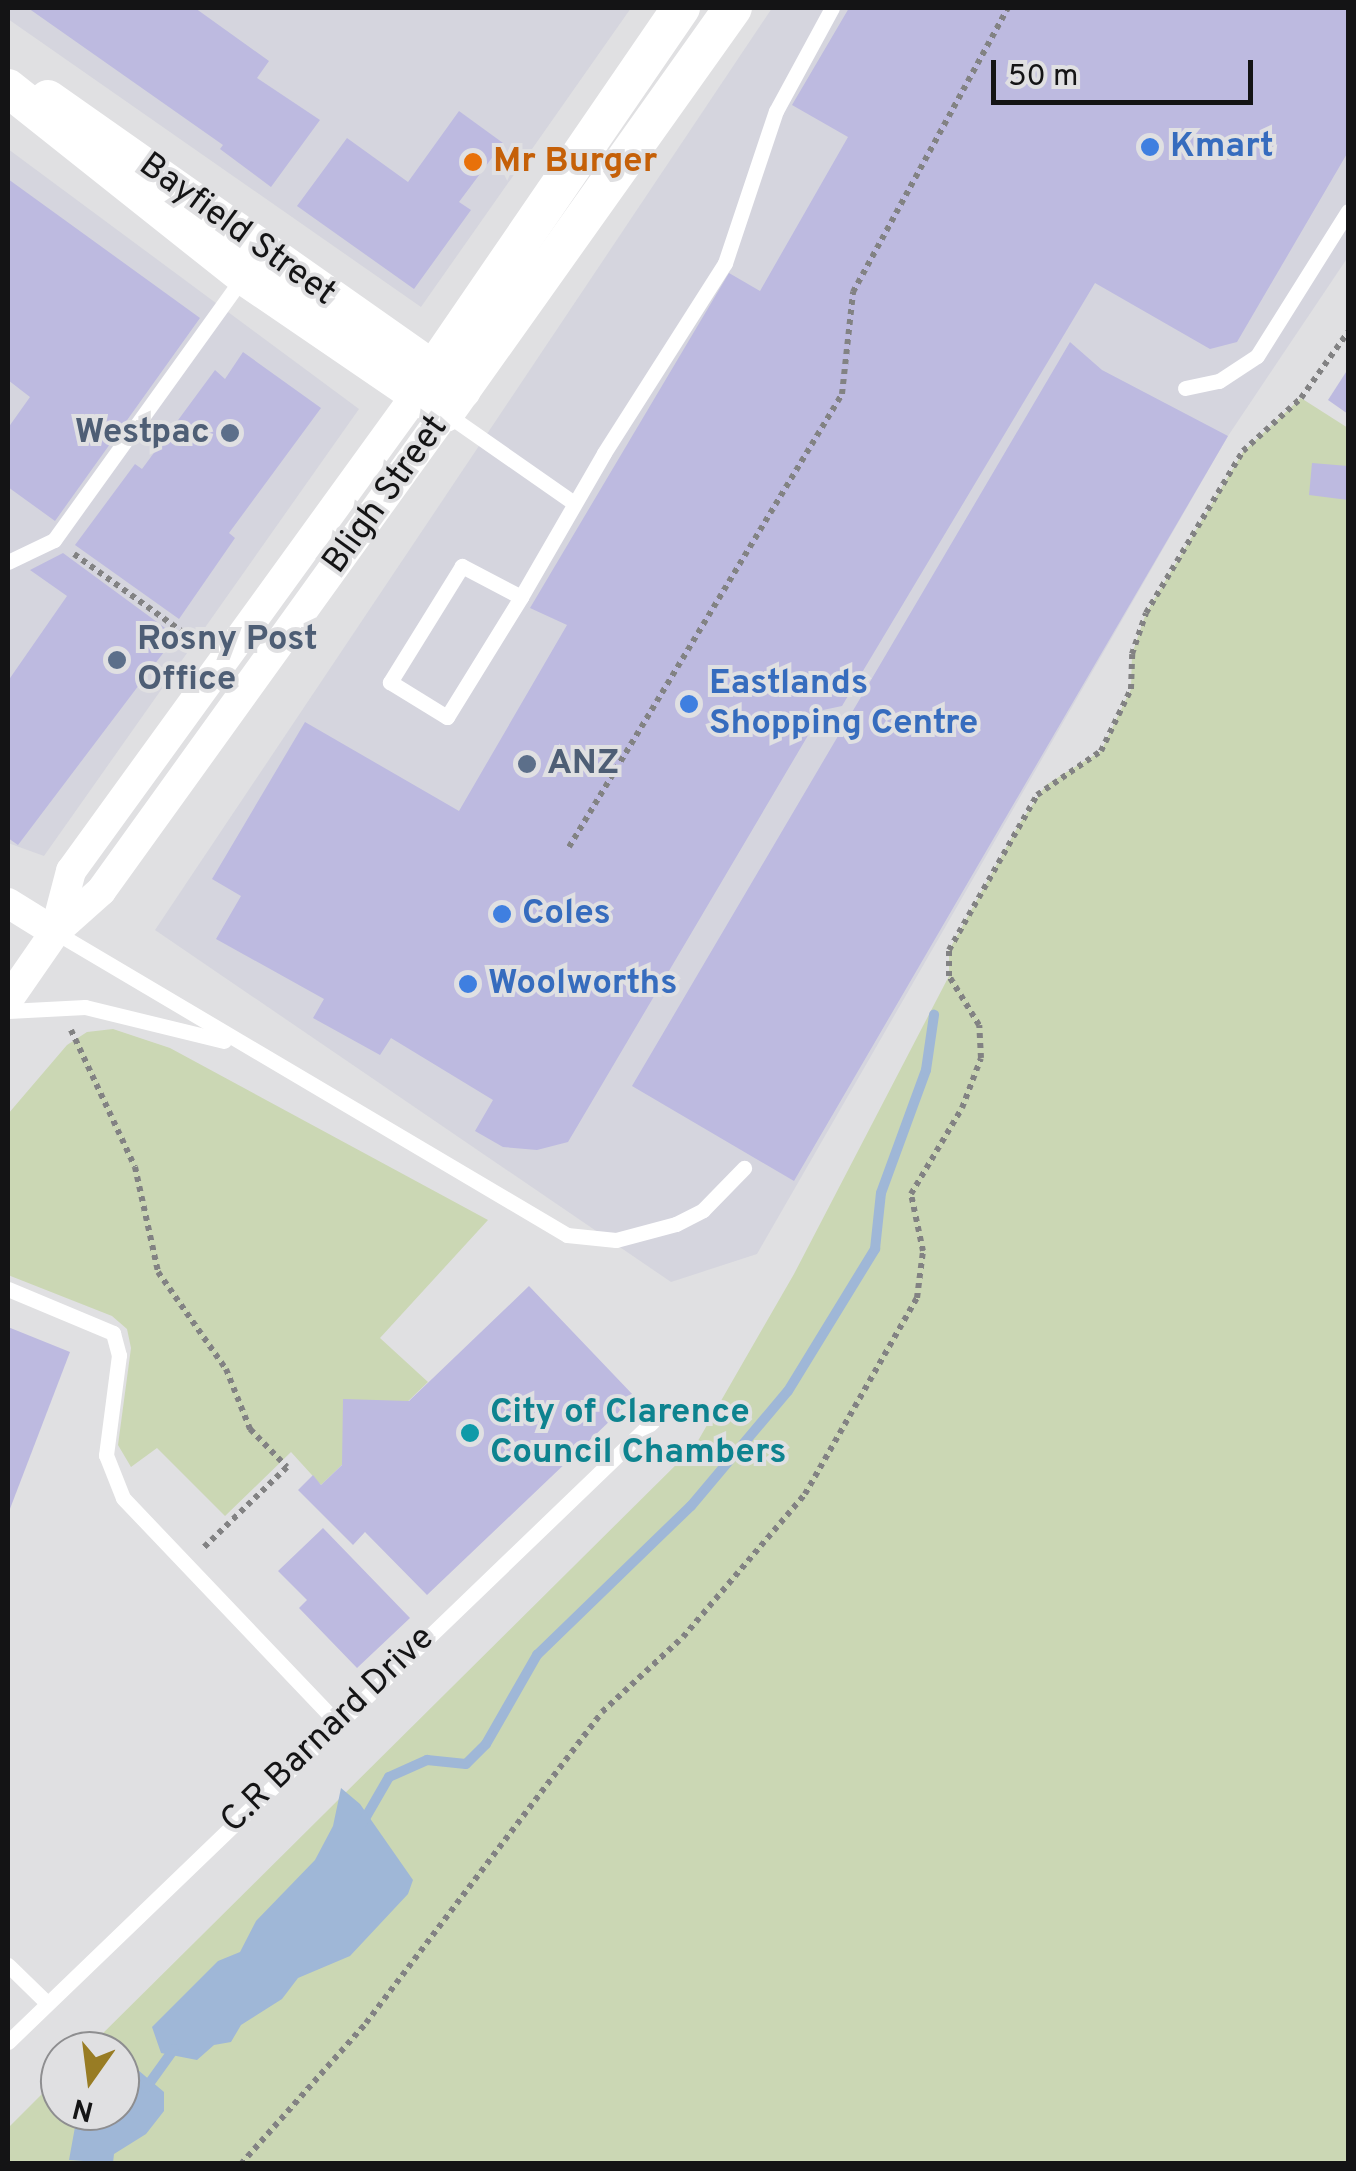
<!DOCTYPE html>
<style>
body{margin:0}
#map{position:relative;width:1356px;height:2171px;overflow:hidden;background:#e0e0e2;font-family:Overpass,sans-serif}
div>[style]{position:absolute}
.built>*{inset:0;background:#d5d5de}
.green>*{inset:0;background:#cbd7b4}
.water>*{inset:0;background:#9fb7d7}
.stream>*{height:10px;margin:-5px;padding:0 5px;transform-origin:5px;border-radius:5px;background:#9fb7d7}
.building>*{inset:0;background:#bdbae0}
.path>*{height:6px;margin-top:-3px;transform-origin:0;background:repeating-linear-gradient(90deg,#828283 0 5px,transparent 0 10px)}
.service>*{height:15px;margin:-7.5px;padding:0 7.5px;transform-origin:7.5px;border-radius:7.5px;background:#fff}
.minor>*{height:30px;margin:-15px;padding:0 15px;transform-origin:15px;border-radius:15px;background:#fff}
.tertiary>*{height:38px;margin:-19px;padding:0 19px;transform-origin:19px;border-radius:19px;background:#fff}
.dots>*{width:28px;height:28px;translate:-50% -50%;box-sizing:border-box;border:5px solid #e0e0e2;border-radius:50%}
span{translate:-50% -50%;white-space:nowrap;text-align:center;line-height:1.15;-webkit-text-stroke:8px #e0e0e2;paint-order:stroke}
.shop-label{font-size:35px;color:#366cbe;font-weight:700}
.left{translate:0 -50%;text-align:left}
.food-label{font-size:35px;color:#c56008;font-weight:700}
.street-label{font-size:35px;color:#141415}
.service-label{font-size:35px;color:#4e5e75;font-weight:700}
.right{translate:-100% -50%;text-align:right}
.culture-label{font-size:35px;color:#0d838f;font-weight:700}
.frame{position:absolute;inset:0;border:10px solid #141415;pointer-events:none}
.north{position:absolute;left:40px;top:2031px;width:100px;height:100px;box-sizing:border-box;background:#e0e0e2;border:2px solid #8e8e90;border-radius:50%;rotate:194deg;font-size:28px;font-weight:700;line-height:40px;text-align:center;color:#141415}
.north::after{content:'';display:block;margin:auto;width:35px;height:45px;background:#987c24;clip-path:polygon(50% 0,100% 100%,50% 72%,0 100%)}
.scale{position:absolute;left:991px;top:60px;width:262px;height:45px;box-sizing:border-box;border:5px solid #141415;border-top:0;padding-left:12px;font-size:30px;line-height:35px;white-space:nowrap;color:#141415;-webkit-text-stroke:8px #e0e0e2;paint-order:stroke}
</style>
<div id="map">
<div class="built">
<i style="clip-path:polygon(8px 8px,631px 8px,421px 307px,8px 19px)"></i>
<i style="clip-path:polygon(772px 8px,1348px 8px,1348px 257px,1228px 436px,757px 1254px,671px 1282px,155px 930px)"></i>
<i style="clip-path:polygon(8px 149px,359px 409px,44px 856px,8px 843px)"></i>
</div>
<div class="green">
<i style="clip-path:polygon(1301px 398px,1348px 428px,1348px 2163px,8px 2164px,8px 2128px,60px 2076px,60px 2111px,120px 2111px,120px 2051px,85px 2051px,695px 1446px,794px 1274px,949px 976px,949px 950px,1020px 823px,1046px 785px,1101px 751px,1131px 689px,1132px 654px,1146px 613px,1243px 452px)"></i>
<i style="clip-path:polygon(113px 1029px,170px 1048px,488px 1220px,380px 1338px,428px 1382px,321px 1485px,291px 1452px,225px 1516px,157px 1448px,131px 1467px,118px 1445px,131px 1348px,127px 1329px,112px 1316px,8px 1275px,8px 1114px,67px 1045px,87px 1032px)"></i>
</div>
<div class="water">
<i style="clip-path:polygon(341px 1788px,360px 1804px,413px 1880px,408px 1894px,350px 1956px,298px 1978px,282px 1999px,241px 2025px,231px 2042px,214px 2045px,197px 2060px,161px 2053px,152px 2027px,218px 1961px,240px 1952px,256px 1921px,315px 1860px,333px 1826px)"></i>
<i style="clip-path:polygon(138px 2070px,164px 2092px,164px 2111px,146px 2134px,114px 2154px,113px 2163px,69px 2160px,75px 2127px,120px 2111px,120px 2089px)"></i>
</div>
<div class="stream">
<i style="left:363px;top:1822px;width:52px;rotate:-60deg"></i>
<i style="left:389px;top:1777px;width:42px;rotate:-24.1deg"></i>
<i style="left:427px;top:1760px;width:39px;rotate:6deg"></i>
<i style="left:466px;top:1764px;width:28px;rotate:-45deg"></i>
<i style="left:486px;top:1744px;width:103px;rotate:-60.2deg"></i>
<i style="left:537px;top:1655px;width:214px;rotate:-44.1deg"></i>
<i style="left:691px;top:1506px;width:150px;rotate:-49.9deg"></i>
<i style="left:788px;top:1391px;width:167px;rotate:-58.5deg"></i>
<i style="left:875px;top:1249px;width:56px;rotate:-83.9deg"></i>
<i style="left:881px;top:1193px;width:131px;rotate:-69.9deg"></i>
<i style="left:926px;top:1070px;width:56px;rotate:-81.7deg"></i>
<i style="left:146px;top:2088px;width:48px;rotate:-54.3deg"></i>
</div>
<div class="building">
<i style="clip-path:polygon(28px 8px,195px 8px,269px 61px,257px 78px,320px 120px,271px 187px,220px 149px,223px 145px)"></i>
<i style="clip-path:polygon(849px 8px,1348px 8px,1348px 152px,1237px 342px,1210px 349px,1095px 283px,842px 706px,823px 710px,568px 1142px,537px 1150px,503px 1147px,475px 1131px,493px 1100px,391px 1038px,380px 1055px,313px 1018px,324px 999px,216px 939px,241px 896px,212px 879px,305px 722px,459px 811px,567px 625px,530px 608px,729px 273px,760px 291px,848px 137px,792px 105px)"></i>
<i style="clip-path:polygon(459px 111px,503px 143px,459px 202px,471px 210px,414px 289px,297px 206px,347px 138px,408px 182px)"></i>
<i style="clip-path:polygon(8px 179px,200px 318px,55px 521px,8px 487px,8px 428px,30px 397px,8px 380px)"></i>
<i style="clip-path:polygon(1070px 342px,1102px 370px,1228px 436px,794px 1181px,632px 1086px)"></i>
<i style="clip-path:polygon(243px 352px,321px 408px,229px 533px,235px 538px,179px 619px,75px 545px,135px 464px,142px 469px,215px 370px,225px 379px)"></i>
<i style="clip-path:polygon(1348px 369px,1348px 414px,1328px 400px)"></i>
<i style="clip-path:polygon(1312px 463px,1348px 466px,1348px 500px,1309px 495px)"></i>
<i style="clip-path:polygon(63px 553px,176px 636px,18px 845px,8px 838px,8px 681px,67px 596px,30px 570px)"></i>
<i style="clip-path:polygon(529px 1286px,635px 1397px,427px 1595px,365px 1532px,353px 1545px,298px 1490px,313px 1475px,321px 1485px,342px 1465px,343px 1399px,409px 1401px)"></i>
<i style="clip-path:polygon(8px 1327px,70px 1352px,8px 1514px)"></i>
<i style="clip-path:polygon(323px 1528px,410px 1618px,357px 1668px,299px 1608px,307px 1600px,278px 1571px)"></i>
</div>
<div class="path">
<i style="left:74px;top:554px;width:153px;rotate:35.7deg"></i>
<i style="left:569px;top:847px;width:529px;rotate:-58.92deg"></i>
<i style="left:842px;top:394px;width:103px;rotate:-83.8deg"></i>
<i style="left:853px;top:292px;width:324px;rotate:-61.4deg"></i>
<i style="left:71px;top:1030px;width:151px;rotate:65deg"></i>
<i style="left:135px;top:1167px;width:107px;rotate:77.6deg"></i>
<i style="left:158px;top:1272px;width:118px;rotate:55deg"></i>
<i style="left:226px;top:1369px;width:65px;rotate:68.2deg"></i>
<i style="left:250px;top:1429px;width:53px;rotate:45.8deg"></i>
<i style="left:287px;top:1467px;width:117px;rotate:136deg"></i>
<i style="left:241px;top:2164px;width:188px;rotate:-48.4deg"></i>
<i style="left:366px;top:2023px;width:390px;rotate:-52.8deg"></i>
<i style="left:602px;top:1712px;width:110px;rotate:-42.8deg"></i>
<i style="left:683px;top:1637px;width:188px;rotate:-49.5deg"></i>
<i style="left:805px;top:1494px;width:226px;rotate:-60.3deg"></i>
<i style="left:917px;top:1298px;width:47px;rotate:-82.7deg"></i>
<i style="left:923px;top:1251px;width:58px;rotate:-101.9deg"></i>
<i style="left:911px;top:1194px;width:100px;rotate:-59.3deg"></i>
<i style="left:962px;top:1108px;width:53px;rotate:-69.2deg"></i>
<i style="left:981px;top:1058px;width:33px;rotate:-93deg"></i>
<i style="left:979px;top:1025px;width:57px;rotate:-121.5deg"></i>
<i style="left:949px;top:976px;width:26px;rotate:-90deg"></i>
<i style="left:949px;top:950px;width:178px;rotate:-60.4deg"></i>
<i style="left:1037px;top:795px;width:78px;rotate:-34.5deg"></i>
<i style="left:1101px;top:751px;width:69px;rotate:-64.2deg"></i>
<i style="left:1131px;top:689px;width:35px;rotate:-88deg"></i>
<i style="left:1132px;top:654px;width:43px;rotate:-71.1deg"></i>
<i style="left:1146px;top:613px;width:189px;rotate:-59.1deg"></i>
<i style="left:1243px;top:451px;width:79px;rotate:-42.4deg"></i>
<i style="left:1301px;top:398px;width:81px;rotate:-54.5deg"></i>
</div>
<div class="service">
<i style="left:1185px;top:388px;width:35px;rotate:-12deg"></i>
<i style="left:1219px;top:381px;width:45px;rotate:-33.3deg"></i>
<i style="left:1257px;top:356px;width:171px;rotate:-57.9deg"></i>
<i style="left:445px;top:413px;width:157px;rotate:34.9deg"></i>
<i style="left:8px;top:562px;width:51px;rotate:-25.6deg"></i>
<i style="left:54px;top:540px;width:325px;rotate:-54.3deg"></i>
<i style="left:521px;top:597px;width:67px;rotate:-152.3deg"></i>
<i style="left:462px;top:566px;width:137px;rotate:121.8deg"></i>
<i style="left:390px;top:682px;width:67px;rotate:31.6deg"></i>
<i style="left:447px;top:717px;width:141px;rotate:-58.3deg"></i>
<i style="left:521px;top:597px;width:166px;rotate:-60deg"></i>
<i style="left:604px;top:453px;width:225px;rotate:-57.5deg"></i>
<i style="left:725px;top:263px;width:160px;rotate:-71.5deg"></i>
<i style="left:776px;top:111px;width:117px;rotate:-61.5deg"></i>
<i style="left:55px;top:932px;width:595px;rotate:30.62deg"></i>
<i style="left:567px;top:1235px;width:49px;rotate:5.8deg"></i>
<i style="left:616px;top:1240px;width:62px;rotate:-14.9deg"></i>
<i style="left:676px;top:1224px;width:30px;rotate:-27deg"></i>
<i style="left:703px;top:1210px;width:59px;rotate:-45.7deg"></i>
<i style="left:8px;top:1011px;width:77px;rotate:-3deg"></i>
<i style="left:85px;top:1007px;width:143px;rotate:13.7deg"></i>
<i style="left:8px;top:1289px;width:114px;rotate:22.7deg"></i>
<i style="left:113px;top:1333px;width:23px;rotate:75deg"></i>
<i style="left:119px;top:1355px;width:101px;rotate:97.4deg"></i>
<i style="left:106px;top:1455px;width:46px;rotate:68.4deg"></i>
<i style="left:123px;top:1498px;width:308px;rotate:46.4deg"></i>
<i style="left:8px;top:1965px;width:54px;rotate:44.3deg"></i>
<i style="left:8px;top:2042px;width:895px;rotate:-43.91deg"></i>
</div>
<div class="minor">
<i style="left:8px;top:903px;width:55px;rotate:31.7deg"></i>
<i style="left:55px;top:932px;width:63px;rotate:-75.3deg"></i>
<i style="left:71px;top:871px;width:588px;rotate:-54.07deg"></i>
<i style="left:8px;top:1000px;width:83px;rotate:-55.3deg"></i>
<i style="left:55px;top:932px;width:62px;rotate:-41.7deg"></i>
<i style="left:101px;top:891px;width:589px;rotate:-54.26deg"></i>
</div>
<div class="tertiary">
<i style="left:8px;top:88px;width:302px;rotate:38.5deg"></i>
<i style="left:244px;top:276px;width:243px;rotate:34.3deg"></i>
<i style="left:445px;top:413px;width:497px;rotate:-54.6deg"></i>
<i style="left:48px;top:99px;width:506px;rotate:35.1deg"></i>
<i style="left:420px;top:389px;width:462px;rotate:-55.6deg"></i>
</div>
<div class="dots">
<i style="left:1150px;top:147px;background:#3f7fe0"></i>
<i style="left:473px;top:162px;background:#e8710a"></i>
<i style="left:230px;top:433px;background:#5c6f8a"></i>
<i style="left:117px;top:660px;background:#5c6f8a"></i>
<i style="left:689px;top:704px;background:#3f7fe0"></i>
<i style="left:527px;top:764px;background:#5c6f8a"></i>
<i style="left:502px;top:914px;background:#3f7fe0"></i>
<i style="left:468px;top:984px;background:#3f7fe0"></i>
<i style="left:470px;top:1433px;background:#0f9aa8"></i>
</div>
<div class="shop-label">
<span class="left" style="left:1170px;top:147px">Kmart</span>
<span class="left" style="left:709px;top:704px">Eastlands<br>Shopping Centre</span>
<span class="left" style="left:522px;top:914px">Coles</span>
<span class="left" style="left:488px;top:984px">Woolworths</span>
</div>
<div class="food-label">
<span class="left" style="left:493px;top:162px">Mr Burger</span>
</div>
<div class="street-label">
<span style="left:237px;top:230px;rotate:36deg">Bayfield Street</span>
<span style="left:386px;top:495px;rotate:-54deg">Bligh Street</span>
<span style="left:328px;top:1730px;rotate:-44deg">C.R Barnard Drive</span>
</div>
<div class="service-label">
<span class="right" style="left:210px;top:433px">Westpac</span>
<span class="left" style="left:137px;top:660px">Rosny Post<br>Office</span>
<span class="left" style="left:547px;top:764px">ANZ</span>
</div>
<div class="culture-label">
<span class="left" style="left:490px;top:1433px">City of Clarence<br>Council Chambers</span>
</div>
<div class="frame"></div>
<div class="north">N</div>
<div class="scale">50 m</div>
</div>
